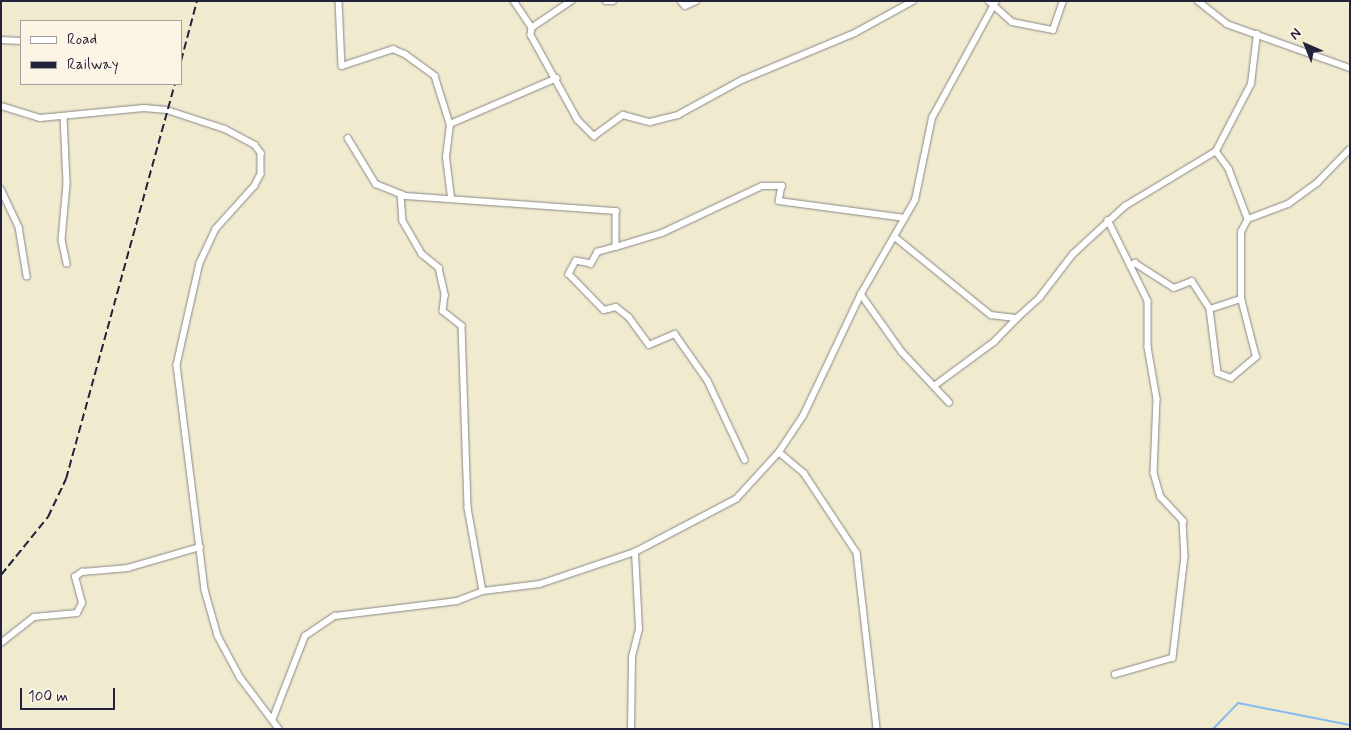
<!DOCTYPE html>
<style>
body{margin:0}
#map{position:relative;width:1351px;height:730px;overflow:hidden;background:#f0eacf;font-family:Mynerve,sans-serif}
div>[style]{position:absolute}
.stream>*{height:2px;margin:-1px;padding:0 1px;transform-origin:1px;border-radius:1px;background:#85baf3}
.roads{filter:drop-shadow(0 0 1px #898685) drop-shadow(0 0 1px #898685)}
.minor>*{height:5.5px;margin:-2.75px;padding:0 2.75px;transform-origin:2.75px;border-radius:2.75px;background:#fff}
.rail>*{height:2px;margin-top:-1px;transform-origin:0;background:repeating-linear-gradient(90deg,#22223b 0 8px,transparent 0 12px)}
span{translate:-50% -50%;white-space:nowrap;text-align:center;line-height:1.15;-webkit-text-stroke:5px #fcf5e5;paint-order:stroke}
.frame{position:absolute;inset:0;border:2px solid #22223b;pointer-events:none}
.legend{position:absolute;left:20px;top:20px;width:162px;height:65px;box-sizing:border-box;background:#fcf5e5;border:1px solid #a5a1a1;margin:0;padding:6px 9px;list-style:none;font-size:15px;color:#22223b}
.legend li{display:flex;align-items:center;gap:10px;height:25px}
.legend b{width:25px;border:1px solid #a5a1a1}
.north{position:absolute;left:1281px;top:20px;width:50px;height:50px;-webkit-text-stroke:4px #fcf5e5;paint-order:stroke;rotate:316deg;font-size:14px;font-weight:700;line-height:20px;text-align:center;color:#22223b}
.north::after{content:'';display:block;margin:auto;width:18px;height:22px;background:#22223b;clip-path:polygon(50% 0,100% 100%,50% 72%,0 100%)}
.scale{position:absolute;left:20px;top:688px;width:95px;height:22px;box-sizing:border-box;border:2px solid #22223b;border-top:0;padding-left:6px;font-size:15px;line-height:18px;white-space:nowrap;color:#22223b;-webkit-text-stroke:4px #fcf5e5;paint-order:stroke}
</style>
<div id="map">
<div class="stream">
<i style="left:1213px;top:729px;width:36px;rotate:-46deg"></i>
<i style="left:1238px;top:703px;width:114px;rotate:11.1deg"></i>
</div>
<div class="roads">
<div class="minor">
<i style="left:339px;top:1px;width:65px;rotate:87.4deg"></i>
<i style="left:342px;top:66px;width:54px;rotate:-18.4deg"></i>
<i style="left:393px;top:49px;width:13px;rotate:23deg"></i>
<i style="left:405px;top:54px;width:37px;rotate:36deg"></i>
<i style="left:435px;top:76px;width:50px;rotate:72.6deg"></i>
<i style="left:514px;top:1px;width:32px;rotate:56deg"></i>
<i style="left:572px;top:1px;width:48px;rotate:146deg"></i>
<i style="left:532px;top:28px;width:7px;rotate:98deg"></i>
<i style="left:531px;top:35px;width:97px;rotate:61.1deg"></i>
<i style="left:578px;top:120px;width:23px;rotate:45deg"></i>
<i style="left:594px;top:136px;width:36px;rotate:-36deg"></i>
<i style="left:623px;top:115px;width:28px;rotate:15deg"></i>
<i style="left:650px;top:122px;width:29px;rotate:-14deg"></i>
<i style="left:678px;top:115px;width:73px;rotate:-28.7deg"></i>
<i style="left:742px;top:80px;width:122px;rotate:-22.6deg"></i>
<i style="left:855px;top:33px;width:66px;rotate:-28.9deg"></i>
<i style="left:606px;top:1px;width:7px"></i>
<i style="left:681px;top:1px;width:6px;rotate:51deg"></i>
<i style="left:685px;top:6px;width:12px;rotate:-24deg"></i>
<i style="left:989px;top:1px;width:31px;rotate:42deg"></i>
<i style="left:1012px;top:22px;width:42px;rotate:11deg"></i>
<i style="left:1053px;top:30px;width:31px;rotate:-71deg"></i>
<i style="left:1198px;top:1px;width:37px;rotate:38deg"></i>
<i style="left:1227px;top:24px;width:131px;rotate:19.7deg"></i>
<i style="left:1px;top:40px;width:20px;rotate:3deg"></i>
<i style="left:1px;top:106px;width:41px;rotate:17.1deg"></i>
<i style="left:40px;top:118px;width:104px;rotate:-5.5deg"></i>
<i style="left:144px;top:108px;width:23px;rotate:5deg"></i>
<i style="left:167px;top:110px;width:61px;rotate:18.1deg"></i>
<i style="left:225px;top:129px;width:34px;rotate:28deg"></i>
<i style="left:255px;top:145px;width:10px;rotate:53deg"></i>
<i style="left:261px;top:153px;width:21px;rotate:90deg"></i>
<i style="left:261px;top:174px;width:13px;rotate:117deg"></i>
<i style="left:255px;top:186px;width:58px;rotate:132.2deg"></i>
<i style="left:216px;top:229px;width:38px;rotate:115deg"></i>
<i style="left:200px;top:263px;width:105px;rotate:102.7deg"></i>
<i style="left:177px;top:365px;width:227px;rotate:82.9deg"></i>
<i style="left:205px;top:590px;width:48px;rotate:74.2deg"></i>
<i style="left:218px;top:636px;width:47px;rotate:61.8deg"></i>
<i style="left:240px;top:677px;width:65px;rotate:53.1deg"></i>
<i style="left:64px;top:117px;width:67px;rotate:87.4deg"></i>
<i style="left:67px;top:184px;width:56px;rotate:95.1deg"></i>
<i style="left:62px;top:240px;width:24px;rotate:78deg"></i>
<i style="left:348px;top:138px;width:54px;rotate:58.7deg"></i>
<i style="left:376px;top:184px;width:32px;rotate:22deg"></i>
<i style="left:406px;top:196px;width:211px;rotate:4.1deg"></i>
<i style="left:616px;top:211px;width:36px;rotate:90deg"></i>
<i style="left:616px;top:247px;width:19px;rotate:164deg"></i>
<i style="left:598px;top:252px;width:14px;rotate:120deg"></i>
<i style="left:591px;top:264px;width:15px;rotate:-169deg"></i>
<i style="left:576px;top:261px;width:15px;rotate:118deg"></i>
<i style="left:569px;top:274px;width:50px;rotate:45.8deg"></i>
<i style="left:604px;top:310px;width:12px;rotate:-14deg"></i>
<i style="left:616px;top:307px;width:16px;rotate:38deg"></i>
<i style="left:629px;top:317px;width:34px;rotate:54deg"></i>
<i style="left:649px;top:345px;width:28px;rotate:-23deg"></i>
<i style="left:675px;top:334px;width:57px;rotate:54.9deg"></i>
<i style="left:708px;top:381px;width:87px;rotate:64.9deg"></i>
<i style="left:1216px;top:151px;width:22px;rotate:54deg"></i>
<i style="left:1229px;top:169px;width:53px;rotate:69.2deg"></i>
<i style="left:1248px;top:219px;width:43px;rotate:-20.6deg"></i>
<i style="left:1288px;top:204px;width:36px;rotate:-36deg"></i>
<i style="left:1317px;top:183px;width:47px;rotate:-45.9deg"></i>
<i style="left:1px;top:189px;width:42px;rotate:64.7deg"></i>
<i style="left:19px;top:227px;width:50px;rotate:80.7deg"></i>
<i style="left:401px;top:194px;width:27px;rotate:86deg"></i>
<i style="left:403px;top:221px;width:38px;rotate:60deg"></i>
<i style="left:422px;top:254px;width:22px;rotate:39deg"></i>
<i style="left:439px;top:268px;width:28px;rotate:77deg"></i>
<i style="left:445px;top:295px;width:16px;rotate:97deg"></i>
<i style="left:443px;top:311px;width:24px;rotate:38deg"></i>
<i style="left:462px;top:326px;width:182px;rotate:88.1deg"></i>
<i style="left:468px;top:508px;width:84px;rotate:79.8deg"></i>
<i style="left:451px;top:198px;width:41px;rotate:-97deg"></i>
<i style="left:446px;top:157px;width:33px;rotate:-83deg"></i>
<i style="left:450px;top:124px;width:116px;rotate:-23.3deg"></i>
<i style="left:1108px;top:220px;width:90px;rotate:63.7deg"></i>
<i style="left:1148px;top:301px;width:46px;rotate:90deg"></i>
<i style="left:1148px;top:347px;width:53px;rotate:80.2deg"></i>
<i style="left:1157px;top:399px;width:74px;rotate:92.3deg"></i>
<i style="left:1154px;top:473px;width:25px;rotate:74deg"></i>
<i style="left:1161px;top:497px;width:33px;rotate:47deg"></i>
<i style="left:1183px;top:521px;width:35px;rotate:87deg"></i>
<i style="left:1185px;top:556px;width:103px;rotate:96.7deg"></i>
<i style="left:1173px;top:658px;width:60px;rotate:163.7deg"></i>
<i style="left:895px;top:237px;width:124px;rotate:39.1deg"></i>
<i style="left:991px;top:315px;width:26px;rotate:7deg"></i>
<i style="left:1017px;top:318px;width:31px;rotate:-42deg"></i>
<i style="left:1040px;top:297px;width:54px;rotate:-52.5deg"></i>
<i style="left:1073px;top:254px;width:71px;rotate:-42.7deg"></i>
<i style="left:1125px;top:206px;width:106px;rotate:-31.1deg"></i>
<i style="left:1216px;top:151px;width:76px;rotate:-62.4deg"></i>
<i style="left:1251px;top:84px;width:50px;rotate:-83.2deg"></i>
<i style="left:616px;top:247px;width:48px;rotate:-16.9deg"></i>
<i style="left:662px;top:233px;width:110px;rotate:-25.2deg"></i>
<i style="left:762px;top:186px;width:20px"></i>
<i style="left:782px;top:186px;width:15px;rotate:101deg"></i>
<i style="left:779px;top:201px;width:127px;rotate:7.7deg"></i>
<i style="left:1130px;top:266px;width:6px;rotate:-31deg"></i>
<i style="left:1135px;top:263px;width:46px;rotate:32.7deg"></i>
<i style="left:1174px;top:288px;width:19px;rotate:-21deg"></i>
<i style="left:1192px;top:281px;width:33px;rotate:57deg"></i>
<i style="left:1210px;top:309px;width:33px;rotate:-18deg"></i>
<i style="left:1241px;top:299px;width:67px;rotate:-90deg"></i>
<i style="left:1241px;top:232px;width:15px;rotate:-62deg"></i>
<i style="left:861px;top:294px;width:71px;rotate:54.7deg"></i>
<i style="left:902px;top:352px;width:69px;rotate:46.8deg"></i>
<i style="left:1210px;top:309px;width:64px;rotate:82.9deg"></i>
<i style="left:1218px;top:373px;width:14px;rotate:21deg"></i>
<i style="left:1231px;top:378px;width:33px;rotate:-40deg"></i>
<i style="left:1256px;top:357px;width:60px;rotate:-104.5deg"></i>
<i style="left:937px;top:384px;width:71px;rotate:-36.4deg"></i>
<i style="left:994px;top:342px;width:33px;rotate:-46deg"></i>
<i style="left:779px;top:452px;width:33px;rotate:40deg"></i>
<i style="left:804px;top:473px;width:96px;rotate:56.5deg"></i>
<i style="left:857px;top:553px;width:177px;rotate:83.5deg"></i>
<i style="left:1px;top:643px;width:42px;rotate:-38.2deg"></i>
<i style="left:34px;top:617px;width:43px;rotate:-5.3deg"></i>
<i style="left:77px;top:613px;width:11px;rotate:-63deg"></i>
<i style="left:82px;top:603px;width:27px;rotate:-105deg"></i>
<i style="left:75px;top:577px;width:9px;rotate:-36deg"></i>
<i style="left:82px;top:572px;width:46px;rotate:-5deg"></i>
<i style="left:128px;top:568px;width:75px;rotate:-16.3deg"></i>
<i style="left:273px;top:718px;width:88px;rotate:-68.7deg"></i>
<i style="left:305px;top:636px;width:36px;rotate:-34deg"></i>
<i style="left:335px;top:616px;width:123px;rotate:-7deg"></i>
<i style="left:457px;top:601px;width:28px;rotate:-21deg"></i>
<i style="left:483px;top:591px;width:57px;rotate:-7deg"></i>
<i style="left:540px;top:584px;width:100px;rotate:-18.6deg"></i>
<i style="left:635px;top:552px;width:114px;rotate:-27.7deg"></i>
<i style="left:736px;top:499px;width:64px;rotate:-47.5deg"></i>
<i style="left:779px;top:452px;width:43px;rotate:-56.3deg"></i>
<i style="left:803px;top:416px;width:135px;rotate:-64.6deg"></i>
<i style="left:861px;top:294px;width:108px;rotate:-60.1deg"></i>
<i style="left:915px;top:200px;width:84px;rotate:-78.3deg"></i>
<i style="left:932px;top:118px;width:133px;rotate:-61.3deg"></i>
<i style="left:631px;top:729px;width:72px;rotate:-89.2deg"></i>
<i style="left:632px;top:657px;width:29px;rotate:-76deg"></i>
<i style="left:639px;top:629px;width:77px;rotate:-93deg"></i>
</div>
</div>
<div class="rail">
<i style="left:181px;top:61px;width:62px;rotate:-75.1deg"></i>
<i style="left:1px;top:575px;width:75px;rotate:-51deg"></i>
<i style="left:48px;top:517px;width:42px;rotate:-64.7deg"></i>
<i style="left:66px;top:479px;width:410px;rotate:-74.6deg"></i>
</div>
<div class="frame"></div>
<ul class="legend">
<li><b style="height:6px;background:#fff"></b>Road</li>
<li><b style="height:6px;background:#22223b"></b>Railway</li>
</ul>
<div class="north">N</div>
<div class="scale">100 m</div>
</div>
